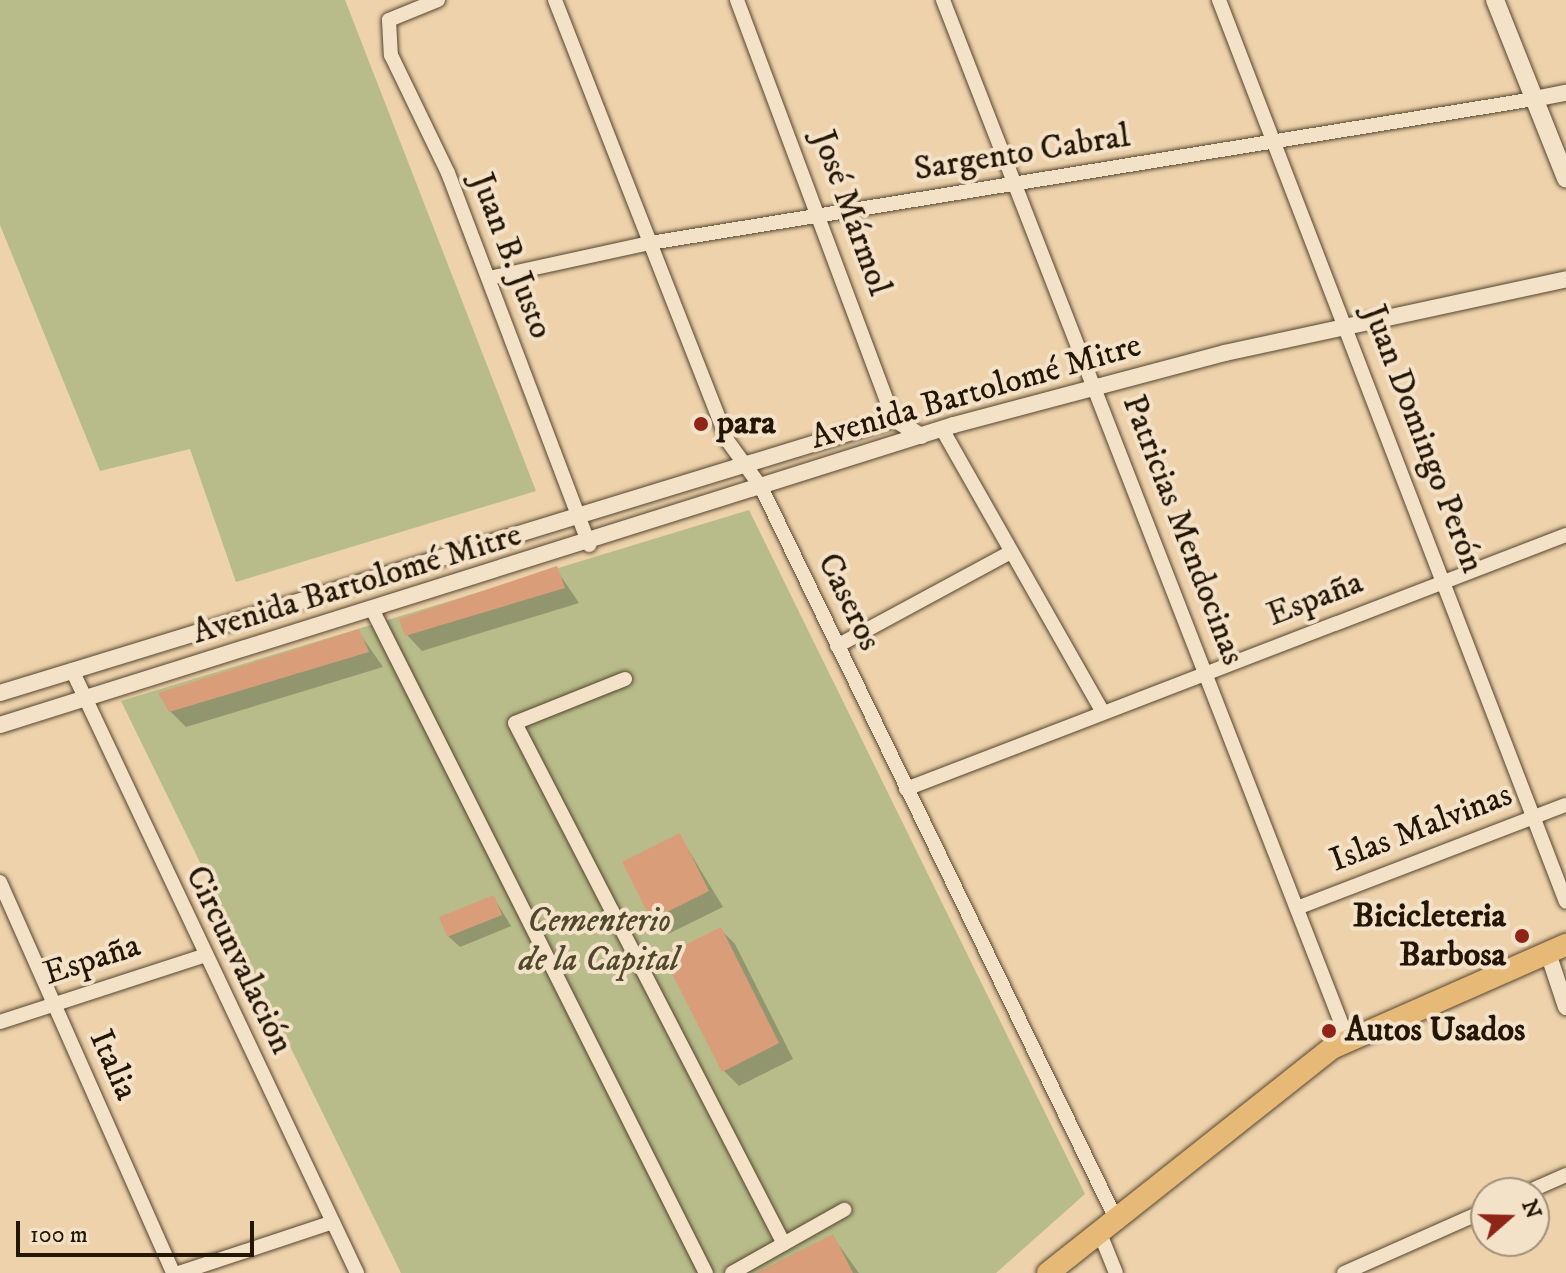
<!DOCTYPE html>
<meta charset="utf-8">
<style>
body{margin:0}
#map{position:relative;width:1566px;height:1273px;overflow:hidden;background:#edd2ab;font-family:"IM FELL DW Pica",serif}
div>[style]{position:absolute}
.green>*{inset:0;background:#b7bc8a}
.shadow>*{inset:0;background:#0003}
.building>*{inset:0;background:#d99e79}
.roads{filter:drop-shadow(0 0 2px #56452e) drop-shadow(0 0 2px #56452e)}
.minor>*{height:14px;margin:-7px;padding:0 7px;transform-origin:7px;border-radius:7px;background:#f3e2c8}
.tertiary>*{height:16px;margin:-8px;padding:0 8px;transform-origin:8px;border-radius:8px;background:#f3e2c8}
.secondary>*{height:18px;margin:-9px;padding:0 9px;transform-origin:9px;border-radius:9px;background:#f3e2c8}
.primary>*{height:22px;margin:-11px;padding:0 11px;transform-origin:11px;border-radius:11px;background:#e6b976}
.dots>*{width:22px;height:22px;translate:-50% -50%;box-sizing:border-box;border:4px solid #f3e2c8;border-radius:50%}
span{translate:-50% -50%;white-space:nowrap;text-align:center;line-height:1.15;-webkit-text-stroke:8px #f3e2c8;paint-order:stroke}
.street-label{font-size:34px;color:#231605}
.poi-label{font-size:34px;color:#231605;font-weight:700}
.left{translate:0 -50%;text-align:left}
.right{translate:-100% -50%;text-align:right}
.park-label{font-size:34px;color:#4f482d;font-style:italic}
.north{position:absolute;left:1470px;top:1177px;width:80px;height:80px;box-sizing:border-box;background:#f3e2c8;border:2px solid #a0907a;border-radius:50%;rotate:70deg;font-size:22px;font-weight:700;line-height:32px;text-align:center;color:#231605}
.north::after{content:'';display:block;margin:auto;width:28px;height:36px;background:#8f2418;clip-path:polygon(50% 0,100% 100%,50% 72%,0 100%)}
.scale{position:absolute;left:16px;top:1221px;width:238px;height:36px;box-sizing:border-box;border:4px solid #231605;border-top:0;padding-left:10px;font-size:24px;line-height:28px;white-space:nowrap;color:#231605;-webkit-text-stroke:6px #f3e2c8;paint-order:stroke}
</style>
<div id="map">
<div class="green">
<i style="clip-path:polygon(0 0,345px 0,536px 491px,236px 582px,190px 449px,100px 471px,0 225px)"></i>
<i style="clip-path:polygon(749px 510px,1085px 1194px,996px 1273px,401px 1273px,121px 701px)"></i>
</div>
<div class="shadow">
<i style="clip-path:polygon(556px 569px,579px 603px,422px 651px,407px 635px)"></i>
<i style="clip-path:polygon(358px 631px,383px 667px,186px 727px,170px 711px)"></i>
<i style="clip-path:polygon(680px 836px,723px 907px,668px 934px,653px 919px)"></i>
<i style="clip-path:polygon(494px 898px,511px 926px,460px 947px,448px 936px)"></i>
<i style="clip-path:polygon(720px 929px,735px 944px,793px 1059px,739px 1086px,724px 1071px)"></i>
<i style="clip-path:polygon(833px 1237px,859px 1273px,761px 1273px)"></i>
</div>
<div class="building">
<i style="clip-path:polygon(557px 566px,565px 588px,405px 636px,399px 619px)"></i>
<i style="clip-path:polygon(359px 629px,369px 652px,169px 712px,158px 693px)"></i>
<i style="clip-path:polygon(680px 833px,709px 891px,651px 920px,622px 862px)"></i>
<i style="clip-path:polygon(494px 895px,502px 915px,447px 937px,439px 917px)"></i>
<i style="clip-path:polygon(721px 927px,779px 1043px,722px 1072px,663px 956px)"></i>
<i style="clip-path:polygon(833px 1234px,853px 1273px,756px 1273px)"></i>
</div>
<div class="roads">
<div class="minor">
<i style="left:438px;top:0;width:53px;rotate:157.8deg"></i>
<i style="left:389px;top:20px;width:35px;rotate:87deg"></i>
<i style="left:391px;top:55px;width:131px;rotate:64.2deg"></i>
<i style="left:448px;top:173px;width:398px;rotate:69.2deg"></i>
<i style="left:555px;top:0;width:472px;rotate:68.6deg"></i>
<i style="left:727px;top:440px;width:58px;rotate:54.1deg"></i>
<i style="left:761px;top:487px;width:814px;rotate:64.13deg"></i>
<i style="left:737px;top:0;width:447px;rotate:69.5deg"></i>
<i style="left:943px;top:0;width:1114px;rotate:68.73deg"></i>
<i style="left:1219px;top:0;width:966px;rotate:68.96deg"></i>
<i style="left:489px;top:278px;width:165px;rotate:-12.3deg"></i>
<i style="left:650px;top:243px;width:896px;rotate:-9.25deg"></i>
<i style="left:942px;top:429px;width:326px;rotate:60.4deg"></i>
<i style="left:372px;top:609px;width:743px;rotate:63.3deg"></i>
<i style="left:837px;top:646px;width:198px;rotate:-28.4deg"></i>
<i style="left:72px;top:670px;width:667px;rotate:64.7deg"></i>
<i style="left:625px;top:679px;width:118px;rotate:158.2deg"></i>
<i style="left:515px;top:723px;width:586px;rotate:62.69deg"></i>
<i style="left:906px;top:789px;width:707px;rotate:-21.05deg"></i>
<i style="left:0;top:882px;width:428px;rotate:66.1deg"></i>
<i style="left:1297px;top:908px;width:288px;rotate:-21deg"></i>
<i style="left:0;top:1022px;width:213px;rotate:-18deg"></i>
<i style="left:1525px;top:1193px;width:45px;rotate:-23.7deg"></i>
<i style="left:1099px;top:1231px;width:45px;rotate:68deg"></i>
<i style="left:179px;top:1273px;width:162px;rotate:-18.3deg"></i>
<i style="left:732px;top:1273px;width:129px;rotate:-29.4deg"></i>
<i style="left:1344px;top:1273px;width:155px;rotate:-23.9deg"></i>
</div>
<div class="tertiary">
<i style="left:1534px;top:99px;width:33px;rotate:-11deg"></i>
<i style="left:0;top:693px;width:935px;rotate:-17.04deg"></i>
<i style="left:894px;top:419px;width:32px;rotate:32deg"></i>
<i style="left:0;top:725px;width:1000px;rotate:-17.46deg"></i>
<i style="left:954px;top:425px;width:280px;rotate:-14.9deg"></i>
<i style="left:1225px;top:353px;width:349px;rotate:-12.2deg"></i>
<i style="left:1548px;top:953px;width:57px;rotate:71.6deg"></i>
</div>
<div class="secondary">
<i style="left:1495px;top:0;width:192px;rotate:68.3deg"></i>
</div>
<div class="primary">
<i style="left:1048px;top:1273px;width:362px;rotate:-38.4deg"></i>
<i style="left:1332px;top:1048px;width:256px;rotate:-23.8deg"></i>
</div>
</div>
<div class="dots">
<i style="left:701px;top:424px;background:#8f2418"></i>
<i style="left:1522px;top:936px;background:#8f2418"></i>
<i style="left:1329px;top:1031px;background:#8f2418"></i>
</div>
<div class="street-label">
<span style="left:1022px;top:153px;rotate:-9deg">Sargento Cabral</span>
<span style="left:851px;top:213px;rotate:70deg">José Mármol</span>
<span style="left:511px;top:256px;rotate:69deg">Juan B. Justo</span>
<span style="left:976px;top:392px;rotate:-16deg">Avenida Bartolomé Mitre</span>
<span style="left:1423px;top:439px;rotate:69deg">Juan Domingo Perón</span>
<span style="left:1183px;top:530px;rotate:69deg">Patricias Mendocinas</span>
<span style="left:357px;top:584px;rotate:-17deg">Avenida Bartolomé Mitre</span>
<span style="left:1315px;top:599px;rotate:-21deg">España</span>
<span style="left:849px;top:602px;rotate:64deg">Caseros</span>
<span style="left:1421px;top:828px;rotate:-21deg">Islas Malvinas</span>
<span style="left:92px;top:960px;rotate:-18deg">España</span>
<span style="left:239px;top:960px;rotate:64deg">Circunvalación</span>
<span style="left:113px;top:1065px;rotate:66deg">Italia</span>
</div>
<div class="poi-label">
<span class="left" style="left:717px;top:424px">para</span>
<span class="right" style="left:1506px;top:936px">Bicicleteria<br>Barbosa</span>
<span class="left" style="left:1345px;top:1031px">Autos Usados</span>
</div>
<div class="park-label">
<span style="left:599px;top:941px">Cementerio<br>de la Capital</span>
</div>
<div class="north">N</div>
<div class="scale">100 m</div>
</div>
